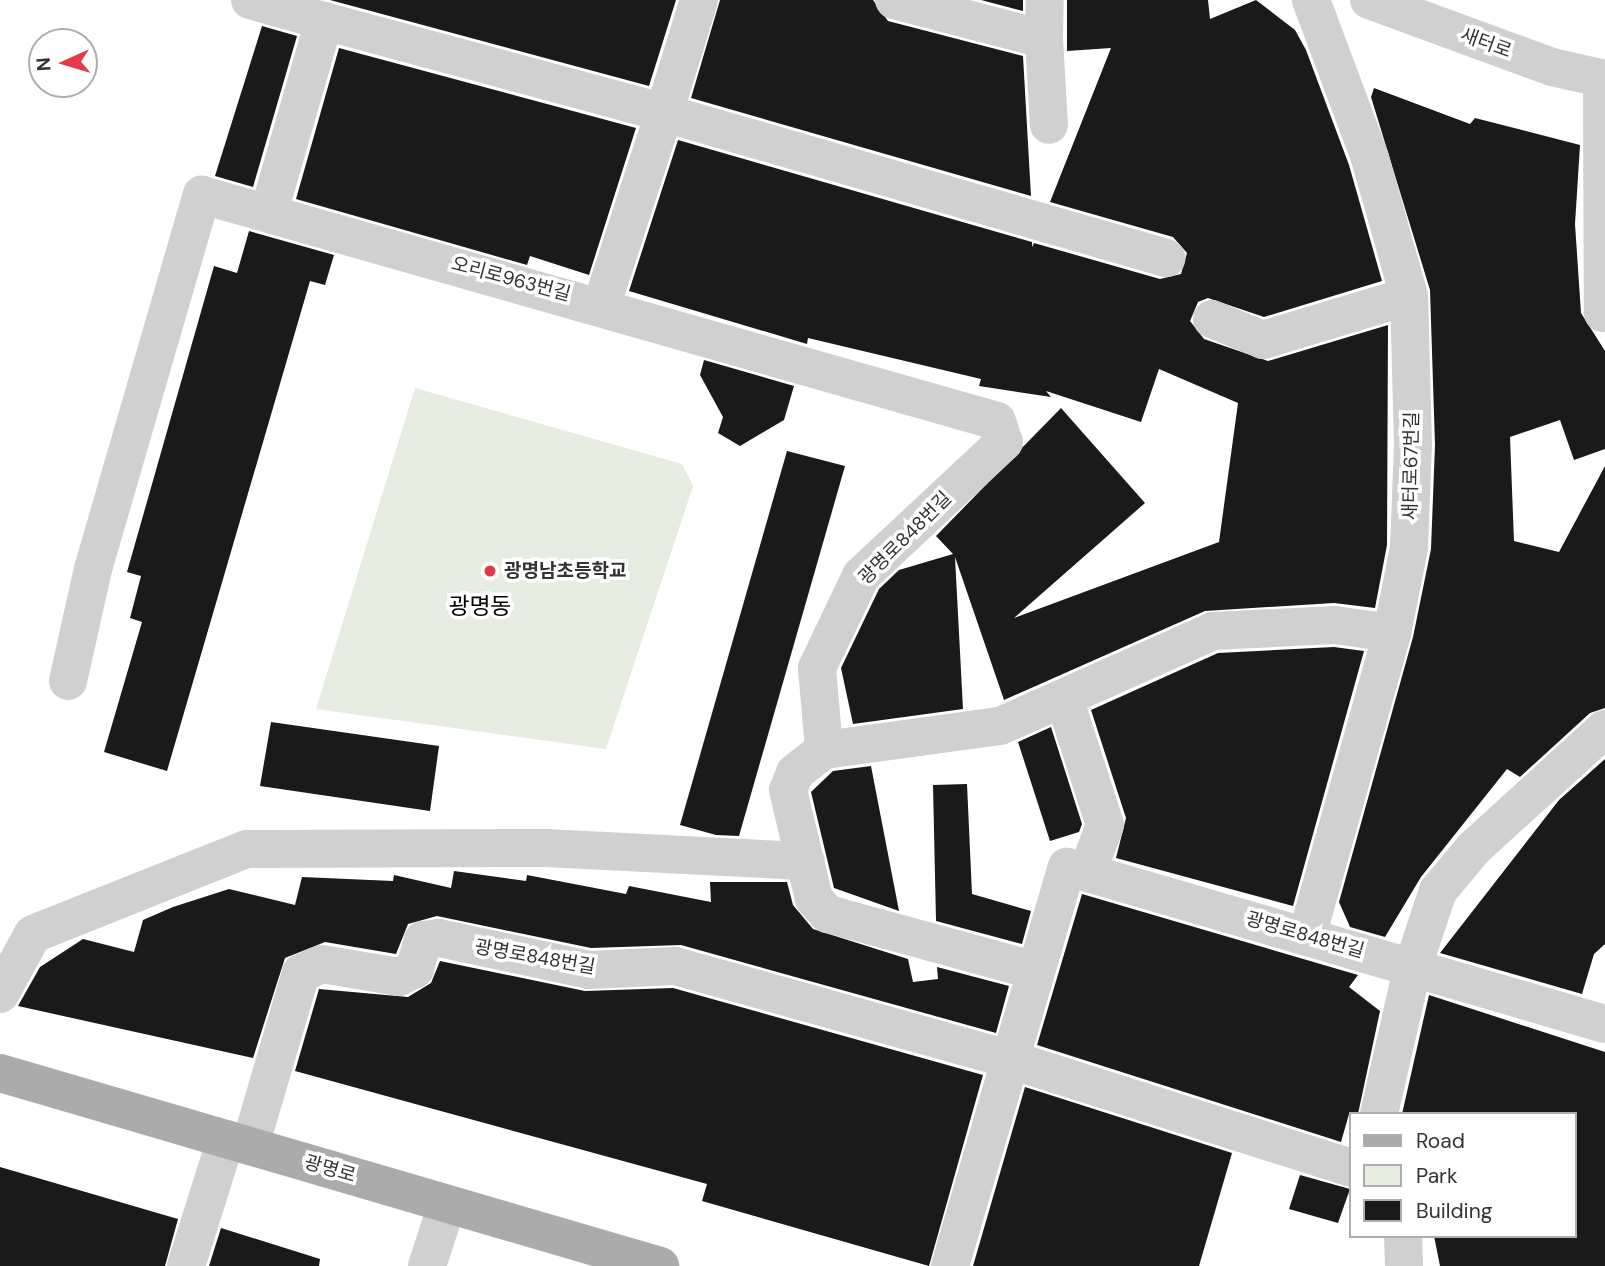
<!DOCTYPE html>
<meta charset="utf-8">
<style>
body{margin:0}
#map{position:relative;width:1605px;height:1266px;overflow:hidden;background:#fff;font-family:"DM Sans","Noto Sans KR",sans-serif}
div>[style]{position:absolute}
.green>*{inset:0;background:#e6ecdf}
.building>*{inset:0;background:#1a1a1a}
.minor>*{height:38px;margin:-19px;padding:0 19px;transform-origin:19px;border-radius:19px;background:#d0d0d0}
.major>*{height:38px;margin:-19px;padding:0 19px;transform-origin:19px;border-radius:19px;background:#ababab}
.dots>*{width:19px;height:19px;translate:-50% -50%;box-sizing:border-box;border:4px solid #fff;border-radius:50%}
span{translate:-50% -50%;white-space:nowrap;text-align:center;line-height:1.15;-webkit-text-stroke:7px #fff;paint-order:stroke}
.street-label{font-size:19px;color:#333}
.poi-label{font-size:19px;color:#333;font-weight:700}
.left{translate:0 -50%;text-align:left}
.quarter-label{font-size:23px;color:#000}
.legend{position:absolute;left:1349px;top:1112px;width:228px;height:126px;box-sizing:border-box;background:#fff;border:2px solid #adadad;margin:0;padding:9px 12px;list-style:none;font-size:21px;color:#333}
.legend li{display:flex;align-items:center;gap:14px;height:35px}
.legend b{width:35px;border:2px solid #adadad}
.north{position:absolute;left:28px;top:28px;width:70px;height:70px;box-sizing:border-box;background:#fff;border:2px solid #adadad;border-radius:50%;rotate:266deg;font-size:19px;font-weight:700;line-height:28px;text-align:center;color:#333}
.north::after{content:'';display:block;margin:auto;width:24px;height:32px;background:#e63946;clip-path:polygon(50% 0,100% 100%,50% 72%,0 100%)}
</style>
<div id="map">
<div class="green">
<i style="clip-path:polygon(415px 388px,682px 464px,693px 486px,606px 749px,316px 709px)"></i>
</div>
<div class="building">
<i style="clip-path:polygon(330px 0,676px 0,649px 86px)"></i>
<i style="clip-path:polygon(720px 0,873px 0,888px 21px,1023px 56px,1031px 196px,691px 98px)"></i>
<i style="clip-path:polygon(981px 0,1023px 0,1023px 11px)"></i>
<i style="clip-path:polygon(1067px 0,1208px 0,1210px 19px,1256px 0,1295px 30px,1306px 50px,1349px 165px,1382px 281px,1264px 317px,1208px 298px,1198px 302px,1190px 321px,1204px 339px,1268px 361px,1388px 325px,1387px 545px,1375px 608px,1334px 603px,1205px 611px,1004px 700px,955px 557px,963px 709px,853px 724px,841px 668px,879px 589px,899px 570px,953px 554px,936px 536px,1061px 408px,1145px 503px,1014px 618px,1219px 542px,1238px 403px,1159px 369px,1141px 422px,1046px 391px,1051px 397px,979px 386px,981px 379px,808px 338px,807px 344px,629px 291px,678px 140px,1032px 242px,1032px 247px,1034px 243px,1160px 279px,1181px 274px,1187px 253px,1173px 237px,1050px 202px,1111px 48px,1067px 51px)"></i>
<i style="clip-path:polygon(262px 26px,297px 36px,253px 187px,215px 176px)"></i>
<i style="clip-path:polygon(339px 48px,636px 128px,589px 275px,530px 256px,527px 265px,296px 199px)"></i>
<i style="clip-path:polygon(1374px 88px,1470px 124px,1475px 118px,1580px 145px,1575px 224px,1581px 313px,1605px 351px,1605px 449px,1574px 460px,1560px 420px,1510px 437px,1514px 541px,1559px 552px,1605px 466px,1605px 708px,1590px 713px,1520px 777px,1507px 769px,1421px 877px,1385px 937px,1350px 927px,1339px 902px,1413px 637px,1431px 549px,1435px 445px,1430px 290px,1371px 97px)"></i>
<i style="clip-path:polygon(249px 231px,334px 255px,325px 285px,310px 281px,167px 771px,104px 752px,142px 622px,130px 618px,141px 576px,127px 572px,214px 266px,237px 273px)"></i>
<i style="clip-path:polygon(704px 360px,794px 386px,784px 420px,740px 446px,718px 433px,723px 417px,700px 375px)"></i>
<i style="clip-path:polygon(787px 451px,845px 466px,739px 836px,716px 835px,680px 825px)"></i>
<i style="clip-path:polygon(1334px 647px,1364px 651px,1293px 906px,1116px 858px,1126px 818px,1091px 710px,1218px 653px)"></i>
<i style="clip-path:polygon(271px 722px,439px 746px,430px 811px,260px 786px)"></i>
<i style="clip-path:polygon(1051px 727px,1082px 824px,1079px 832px,1050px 841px,1018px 742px)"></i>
<i style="clip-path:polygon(1605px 759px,1605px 944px,1594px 954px,1582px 994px,1440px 953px,1559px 800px)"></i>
<i style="clip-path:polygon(871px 766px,899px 911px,834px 888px,811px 792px,833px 771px)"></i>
<i style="clip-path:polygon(967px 784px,972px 894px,1031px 911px,1022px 944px,936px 921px,933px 785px)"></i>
<i style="clip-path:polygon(454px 871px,526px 881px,527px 875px,626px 894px,629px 886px,711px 902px,710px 882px,787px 882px,793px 905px,813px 929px,908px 959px,913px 982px,938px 979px,937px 967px,1009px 986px,996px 1033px,681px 945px,591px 948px,437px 916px,408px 924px,396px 954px,325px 942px,285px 958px,253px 1058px,18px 1006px,40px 967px,83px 939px,134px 952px,143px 920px,173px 907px,229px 889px,295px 905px,302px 877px,393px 881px,394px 875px,451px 888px)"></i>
<i style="clip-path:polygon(1082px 894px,1358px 975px,1349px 987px,1380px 1011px,1358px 1114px,1349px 1114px,1341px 1142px,1037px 1045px)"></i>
<i style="clip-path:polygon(440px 961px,585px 991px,673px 988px,983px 1075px,929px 1266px,702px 1201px,707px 1184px,295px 1071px,319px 989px,408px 997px,431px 983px)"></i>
<i style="clip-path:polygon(1429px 995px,1605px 1052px,1605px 1266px,1440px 1266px,1434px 1236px,1575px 1236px,1575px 1114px,1402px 1114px)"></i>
<i style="clip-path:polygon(1025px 1087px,1232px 1153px,1199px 1266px,973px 1266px)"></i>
<i style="clip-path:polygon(0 1167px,178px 1219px,165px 1266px,0 1266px)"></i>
<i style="clip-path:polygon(1300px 1175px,1350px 1189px,1338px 1223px,1289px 1209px)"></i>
<i style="clip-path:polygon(221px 1228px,320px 1259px,319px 1266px,209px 1266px)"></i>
</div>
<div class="minor">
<i style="left:250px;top:0;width:77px;rotate:15.8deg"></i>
<i style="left:324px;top:21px;width:199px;rotate:106.1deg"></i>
<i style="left:894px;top:0;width:155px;rotate:14.6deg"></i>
<i style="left:1044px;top:39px;width:86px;rotate:86.7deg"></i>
<i style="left:1369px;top:0;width:195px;rotate:20.1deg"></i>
<i style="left:1552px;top:67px;width:54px;rotate:12.8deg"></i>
<i style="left:324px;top:21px;width:352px;rotate:15.1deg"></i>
<i style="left:664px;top:113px;width:118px;rotate:-72.8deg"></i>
<i style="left:1044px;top:39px;width:39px;rotate:-89deg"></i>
<i style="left:1602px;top:79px;width:234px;rotate:89.8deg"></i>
<i style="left:602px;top:304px;width:201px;rotate:-72deg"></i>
<i style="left:664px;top:113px;width:523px;rotate:16.11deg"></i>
<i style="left:1212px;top:319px;width:55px;rotate:22.4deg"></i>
<i style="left:1263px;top:340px;width:152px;rotate:-16.8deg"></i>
<i style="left:68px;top:681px;width:115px;rotate:-77.4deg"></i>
<i style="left:93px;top:569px;width:390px;rotate:-73.8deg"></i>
<i style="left:202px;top:195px;width:826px;rotate:15.87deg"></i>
<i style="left:997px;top:421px;width:22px;rotate:72deg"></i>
<i style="left:1004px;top:442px;width:196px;rotate:136.9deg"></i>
<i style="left:861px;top:576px;width:102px;rotate:115.6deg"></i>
<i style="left:817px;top:668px;width:82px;rotate:85.1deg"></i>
<i style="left:824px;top:750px;width:37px;rotate:142deg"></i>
<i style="left:795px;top:773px;width:18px;rotate:112deg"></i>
<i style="left:788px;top:790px;width:112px;rotate:76.6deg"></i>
<i style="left:814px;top:899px;width:21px;rotate:47deg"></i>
<i style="left:828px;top:914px;width:213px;rotate:15.3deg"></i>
<i style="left:1064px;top:698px;width:133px;rotate:72.1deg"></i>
<i style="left:1105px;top:825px;width:51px;rotate:110.6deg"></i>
<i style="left:824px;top:750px;width:178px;rotate:-7.8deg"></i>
<i style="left:1000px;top:726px;width:233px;rotate:-24deg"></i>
<i style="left:1213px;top:631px;width:122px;rotate:-2.8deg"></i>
<i style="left:1335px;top:625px;width:58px;rotate:8deg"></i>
<i style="left:1307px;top:936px;width:315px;rotate:-74.3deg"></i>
<i style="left:1392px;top:633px;width:87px;rotate:-78.7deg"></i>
<i style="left:1409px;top:548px;width:102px;rotate:-87.8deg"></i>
<i style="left:1413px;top:446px;width:150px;rotate:-91.5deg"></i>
<i style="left:1409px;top:296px;width:143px;rotate:-105.8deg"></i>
<i style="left:1370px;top:158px;width:169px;rotate:-110.5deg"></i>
<i style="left:0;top:994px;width:68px;rotate:-61.2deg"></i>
<i style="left:33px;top:934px;width:230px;rotate:-21.7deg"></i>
<i style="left:247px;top:849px;width:299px;rotate:-0.2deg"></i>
<i style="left:546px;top:848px;width:260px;rotate:2.9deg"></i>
<i style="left:1379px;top:1114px;width:152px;rotate:-77.1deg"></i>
<i style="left:1413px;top:966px;width:79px;rotate:-71.6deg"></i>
<i style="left:1438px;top:891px;width:56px;rotate:-50.1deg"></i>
<i style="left:1474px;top:848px;width:177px;rotate:-42.3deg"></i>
<i style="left:250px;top:1146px;width:180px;rotate:-73.6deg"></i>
<i style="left:301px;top:973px;width:23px;rotate:-23deg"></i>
<i style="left:322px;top:964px;width:78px;rotate:9.6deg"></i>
<i style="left:399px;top:977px;width:18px;rotate:-27deg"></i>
<i style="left:415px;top:969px;width:30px;rotate:-75deg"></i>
<i style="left:423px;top:940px;width:16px;rotate:-7deg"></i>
<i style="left:439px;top:938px;width:153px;rotate:12deg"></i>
<i style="left:589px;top:970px;width:86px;rotate:-2.7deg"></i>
<i style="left:675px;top:966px;width:346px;rotate:15.6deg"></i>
<i style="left:1008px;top:1059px;width:360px;rotate:17.6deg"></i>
<i style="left:1403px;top:1236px;width:30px;rotate:88deg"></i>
<i style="left:186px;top:1266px;width:133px;rotate:-72.5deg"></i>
<i style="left:427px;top:1266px;width:65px;rotate:-72.1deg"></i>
<i style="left:950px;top:1266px;width:416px;rotate:-73.7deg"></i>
<i style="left:1067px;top:867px;width:560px;rotate:16.27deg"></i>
</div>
<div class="major">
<i style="left:0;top:1073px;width:688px;rotate:16.3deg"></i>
</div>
<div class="dots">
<i style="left:490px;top:571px;background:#e63946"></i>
</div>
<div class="street-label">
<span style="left:1486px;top:43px;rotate:20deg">새터로</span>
<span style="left:511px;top:279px;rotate:15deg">오리로963번길</span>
<span style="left:1411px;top:466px;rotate:-89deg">새터로67번길</span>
<span style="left:905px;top:538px;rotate:-45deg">광명로848번길</span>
<span style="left:1305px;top:935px;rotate:16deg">광명로848번길</span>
<span style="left:535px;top:957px;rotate:10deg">광명로848번길</span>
<span style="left:330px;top:1169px;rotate:16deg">광명로</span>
</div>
<div class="poi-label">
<span class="left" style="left:504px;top:571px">광명남초등학교</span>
</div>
<div class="quarter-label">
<span style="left:480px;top:606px">광명동</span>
</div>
<ul class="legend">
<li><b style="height:9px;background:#ababab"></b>Road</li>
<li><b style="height:19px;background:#e6ecdf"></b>Park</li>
<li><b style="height:19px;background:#1a1a1a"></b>Building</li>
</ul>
<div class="north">N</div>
</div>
